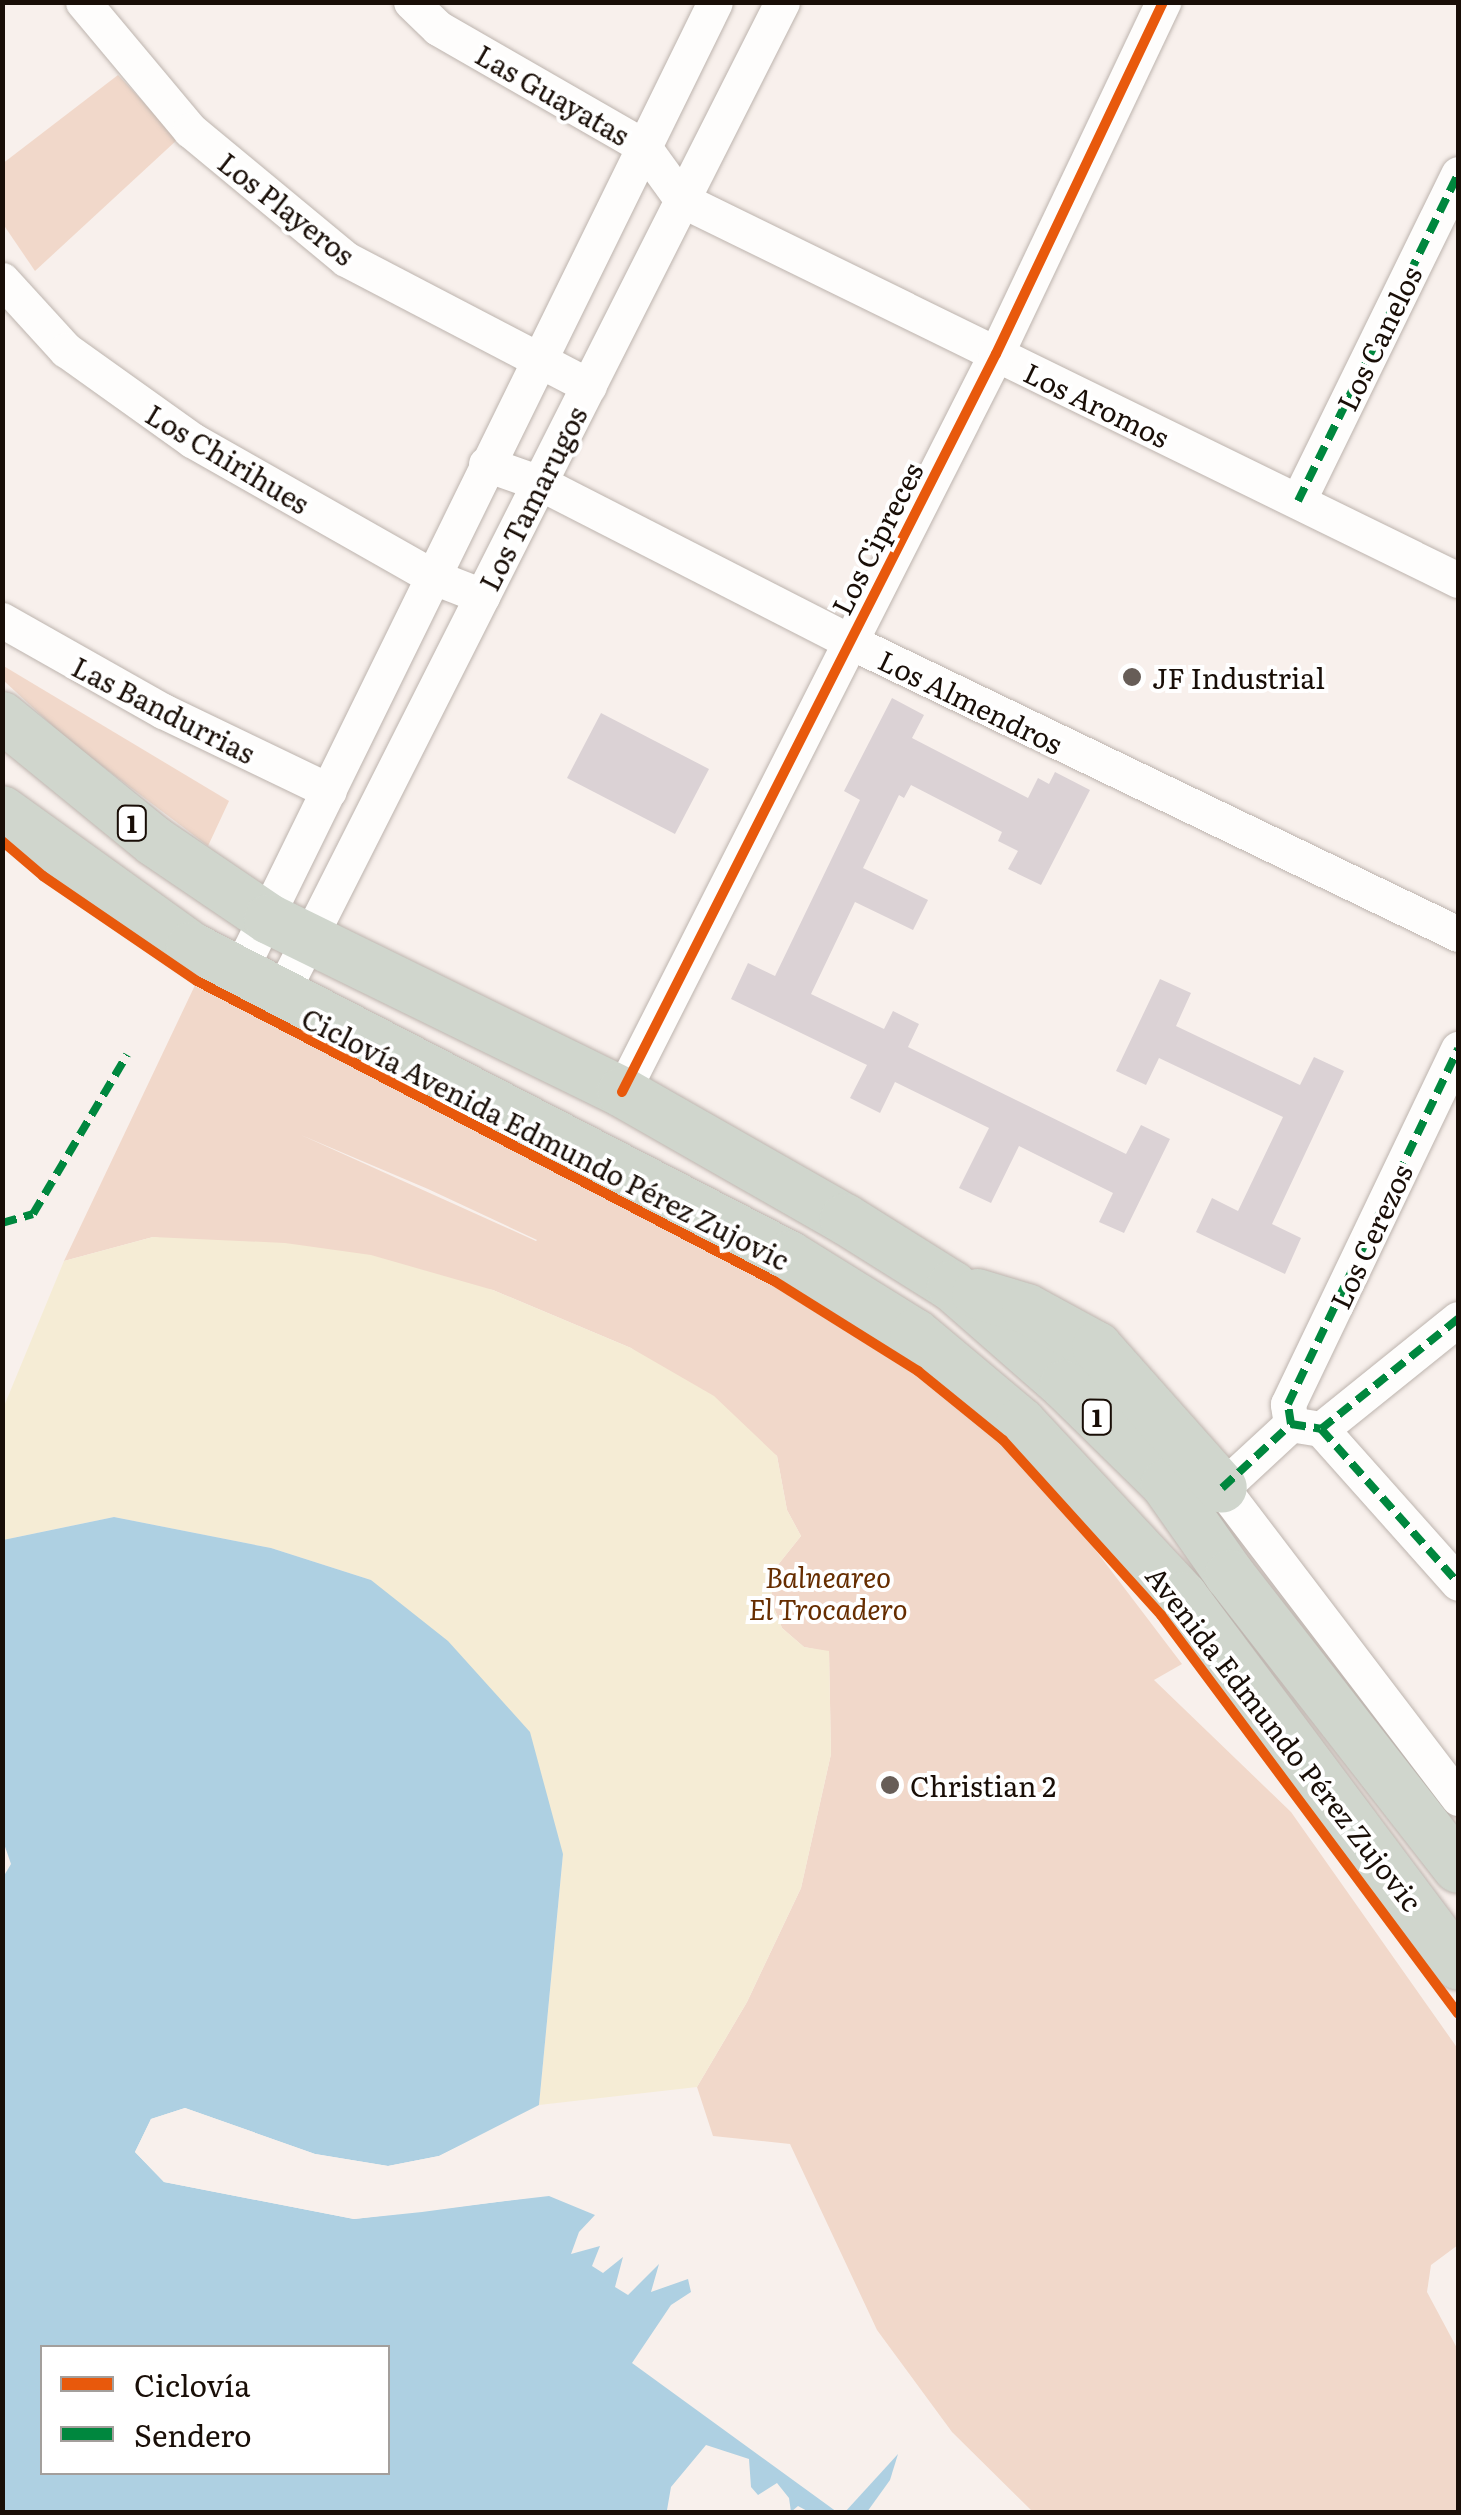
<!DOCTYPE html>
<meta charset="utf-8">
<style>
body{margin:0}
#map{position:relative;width:1461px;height:2515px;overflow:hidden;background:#f8f0ec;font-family:Literata,serif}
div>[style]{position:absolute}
.green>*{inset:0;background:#f1d8ca}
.sand>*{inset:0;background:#f5ecd5}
.water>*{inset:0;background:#aed0e2}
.pier>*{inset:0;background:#f8f0ec}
.building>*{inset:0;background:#dbd2d5}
.roads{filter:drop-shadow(0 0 2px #bdb4ae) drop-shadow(0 0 2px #bdb4ae)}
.minor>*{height:35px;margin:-17.5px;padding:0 17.5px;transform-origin:17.5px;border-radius:17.5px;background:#fefdfc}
.highway>*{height:50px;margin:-25px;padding:0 25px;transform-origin:25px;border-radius:25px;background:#d0d6cd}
.quiet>*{height:8px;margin-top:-4px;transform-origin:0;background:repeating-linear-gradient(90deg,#00873e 0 15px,transparent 0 23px)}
.cycleway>*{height:10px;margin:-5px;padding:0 5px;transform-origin:5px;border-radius:5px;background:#e8590c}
.dots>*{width:28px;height:28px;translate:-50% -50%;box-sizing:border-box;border:5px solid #fff;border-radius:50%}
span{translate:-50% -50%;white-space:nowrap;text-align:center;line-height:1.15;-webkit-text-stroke:8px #fff;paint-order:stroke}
.shield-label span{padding:2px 8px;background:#fff;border:2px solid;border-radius:8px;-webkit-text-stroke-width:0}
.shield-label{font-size:25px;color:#190e07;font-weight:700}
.street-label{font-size:28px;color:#190e07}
.poi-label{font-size:28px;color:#190e07}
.left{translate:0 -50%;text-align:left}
.park-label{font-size:28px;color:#662d00;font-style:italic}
.frame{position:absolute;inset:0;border:5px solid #190e07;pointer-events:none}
.legend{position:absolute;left:40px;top:2345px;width:350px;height:130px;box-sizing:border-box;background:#fff;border:2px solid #a39f9c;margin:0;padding:12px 18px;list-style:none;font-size:30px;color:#190e07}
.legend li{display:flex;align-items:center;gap:20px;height:50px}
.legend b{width:50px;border:2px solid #a39f9c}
</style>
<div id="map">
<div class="green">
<i style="clip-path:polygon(118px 75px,178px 139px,35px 271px,3px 224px,2px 164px)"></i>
<i style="clip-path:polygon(2px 665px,229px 801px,208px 846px,69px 741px,3px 680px)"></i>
<i style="clip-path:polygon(evenodd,197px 981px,774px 1281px,918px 1371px,1003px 1440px,1078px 1527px,1182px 1664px,1154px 1680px,1291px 1812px,1458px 2049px,1458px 2245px,1431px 2265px,1427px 2292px,1458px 2350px,1458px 2512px,1033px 2512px,952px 2432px,877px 2330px,790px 2144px,713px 2136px,697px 2087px,747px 2002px,801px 1888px,831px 1754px,829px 1652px,804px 1647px,782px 1628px,771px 1600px,773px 1571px,801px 1536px,787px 1510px,777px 1456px,631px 1348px,493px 1290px,153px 1237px,64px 1261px,197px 981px,301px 1135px,428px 1189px,537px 1240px,536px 1241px,301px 1135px)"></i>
</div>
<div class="sand">
<i style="clip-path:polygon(153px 1237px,285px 1243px,371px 1255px,493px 1290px,631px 1348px,714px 1396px,777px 1456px,787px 1510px,801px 1536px,773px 1571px,771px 1600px,782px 1628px,804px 1647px,829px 1651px,831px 1754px,801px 1888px,747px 2002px,697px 2087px,539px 2105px,563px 1854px,371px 1580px,271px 1548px,114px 1517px,3px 1540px,2px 1411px,64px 1261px)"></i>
</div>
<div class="water">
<i style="clip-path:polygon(evenodd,114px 1517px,271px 1548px,371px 1580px,448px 1641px,530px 1732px,563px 1854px,539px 2105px,439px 2156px,388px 2166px,315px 2154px,185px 2108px,151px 2119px,135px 2152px,164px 2182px,354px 2219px,549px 2196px,595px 2215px,579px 2232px,571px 2254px,600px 2246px,592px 2266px,603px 2273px,623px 2257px,615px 2287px,628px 2295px,659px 2264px,651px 2292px,688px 2279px,691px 2292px,671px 2305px,632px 2363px,837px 2512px,809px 2512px,798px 2506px,791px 2512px,789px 2498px,777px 2483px,758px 2495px,751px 2487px,749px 2459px,706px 2445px,671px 2487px,667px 2510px,671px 2512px,3px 2512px,2px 1879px,11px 1864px,2px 1838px,3px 1540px,114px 1517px,42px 2348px,388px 2348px,388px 2472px,42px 2472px,42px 2348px)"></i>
<i style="clip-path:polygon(898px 2454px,890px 2480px,867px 2512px,845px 2512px)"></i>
</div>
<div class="pier">
<i style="clip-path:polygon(544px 2105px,441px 2161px,388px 2171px,314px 2159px,185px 2113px,154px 2123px,141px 2151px,166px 2178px,354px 2214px,556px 2194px,422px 2212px,354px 2219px,164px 2182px,135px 2152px,151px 2119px,185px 2108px,315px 2154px,388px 2166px,439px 2156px)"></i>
</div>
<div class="building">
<i style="clip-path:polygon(892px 698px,924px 715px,912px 738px,1028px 798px,1038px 778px,1049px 784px,1055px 772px,1090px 790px,1041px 885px,1008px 869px,1018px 851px,998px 841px,1002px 832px,911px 785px,904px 798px,899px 795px,863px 868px,928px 900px,913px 930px,855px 902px,811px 994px,884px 1029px,893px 1011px,919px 1024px,908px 1047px,1126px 1154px,1141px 1125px,1170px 1139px,1124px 1233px,1099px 1222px,1113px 1193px,1019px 1146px,991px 1203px,959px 1188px,989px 1128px,895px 1082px,880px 1113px,850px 1098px,867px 1065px,731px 999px,748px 963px,775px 976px,860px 800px,844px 791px)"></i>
<i style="clip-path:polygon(601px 713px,709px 769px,675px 834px,567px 778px)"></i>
<i style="clip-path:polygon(1160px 979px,1191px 993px,1176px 1026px,1300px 1085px,1314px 1057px,1344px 1071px,1272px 1224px,1301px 1238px,1285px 1274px,1196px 1232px,1212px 1198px,1238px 1211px,1283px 1117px,1159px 1058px,1146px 1085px,1116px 1071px)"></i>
</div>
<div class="roads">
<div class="minor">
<i style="left:83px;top:2px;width:167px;rotate:50.1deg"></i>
<i style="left:190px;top:130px;width:202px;rotate:39.6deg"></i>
<i style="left:346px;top:259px;width:274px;rotate:27.6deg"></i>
<i style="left:411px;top:2px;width:37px;rotate:44deg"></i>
<i style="left:438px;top:28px;width:237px;rotate:29.9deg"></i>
<i style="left:643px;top:146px;width:67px;rotate:54.2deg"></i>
<i style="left:682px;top:200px;width:864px;rotate:26.09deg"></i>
<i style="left:2px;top:280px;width:95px;rotate:47.6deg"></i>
<i style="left:66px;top:350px;width:155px;rotate:35.5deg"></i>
<i style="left:192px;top:440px;width:275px;rotate:29.6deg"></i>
<i style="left:431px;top:576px;width:55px;rotate:21.4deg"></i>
<i style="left:486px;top:464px;width:57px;rotate:19.4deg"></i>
<i style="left:540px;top:483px;width:347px;rotate:27.1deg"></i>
<i style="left:849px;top:641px;width:676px;rotate:25.69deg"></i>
<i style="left:1298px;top:501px;width:364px;rotate:-63.9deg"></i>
<i style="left:2px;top:620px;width:185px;rotate:29.5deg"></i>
<i style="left:163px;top:711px;width:184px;rotate:25.7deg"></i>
<i style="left:239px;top:972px;width:1080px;rotate:-63.86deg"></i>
<i style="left:281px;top:994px;width:1111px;rotate:-63.2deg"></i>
<i style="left:622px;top:1092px;width:827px;rotate:-63.13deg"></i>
<i style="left:996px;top:354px;width:390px;rotate:-64.6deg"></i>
<i style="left:1458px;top:1319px;width:176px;rotate:141.2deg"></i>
<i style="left:1321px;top:1429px;width:30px;rotate:-171deg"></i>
<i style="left:1291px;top:1424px;width:94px;rotate:137.2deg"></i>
<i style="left:1222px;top:1488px;width:390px;rotate:52.7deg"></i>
<i style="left:1291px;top:1424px;width:20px;rotate:-99deg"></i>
<i style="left:1288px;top:1404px;width:394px;rotate:-64.4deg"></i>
<i style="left:1321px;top:1429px;width:206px;rotate:48.3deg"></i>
</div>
<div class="highway">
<i style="left:2px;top:717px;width:196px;rotate:39.2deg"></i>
<i style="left:154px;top:841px;width:139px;rotate:34.1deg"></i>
<i style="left:269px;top:919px;width:393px;rotate:26.1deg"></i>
<i style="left:622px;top:1092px;width:257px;rotate:29.7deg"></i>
<i style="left:845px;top:1219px;width:126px;rotate:32.1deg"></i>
<i style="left:952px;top:1286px;width:150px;rotate:41.2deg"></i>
<i style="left:1065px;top:1385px;width:141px;rotate:44.4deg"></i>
<i style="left:1166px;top:1484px;width:111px;rotate:54.9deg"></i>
<i style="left:1230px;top:1575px;width:371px;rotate:52.1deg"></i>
<i style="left:2px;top:811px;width:233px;rotate:35.7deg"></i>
<i style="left:191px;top:947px;width:673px;rotate:27.33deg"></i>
<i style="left:789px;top:1256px;width:148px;rotate:31.8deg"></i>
<i style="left:915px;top:1334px;width:138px;rotate:40deg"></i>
<i style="left:1021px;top:1423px;width:238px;rotate:47deg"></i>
<i style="left:1183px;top:1597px;width:459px;rotate:53.2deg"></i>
<i style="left:977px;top:1294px;width:52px;rotate:16.7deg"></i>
<i style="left:1027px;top:1309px;width:80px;rotate:28.5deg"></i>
<i style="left:1097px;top:1347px;width:188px;rotate:48.4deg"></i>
</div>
</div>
<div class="quiet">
<i style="left:1298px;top:501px;width:364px;rotate:-63.9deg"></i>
<i style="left:2px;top:1223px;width:32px;rotate:-16deg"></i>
<i style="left:33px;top:1214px;width:185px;rotate:-59.4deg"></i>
<i style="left:1291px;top:1424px;width:20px;rotate:-99deg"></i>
<i style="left:1288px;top:1404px;width:394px;rotate:-64.4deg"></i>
<i style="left:1321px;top:1429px;width:206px;rotate:48.3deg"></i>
<i style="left:1222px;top:1488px;width:94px;rotate:-42.8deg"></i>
<i style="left:1291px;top:1424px;width:30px;rotate:9deg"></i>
<i style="left:1321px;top:1429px;width:176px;rotate:-38.8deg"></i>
</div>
<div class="cycleway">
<i style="left:2px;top:841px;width:54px;rotate:40.5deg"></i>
<i style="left:43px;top:876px;width:186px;rotate:34.3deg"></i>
<i style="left:197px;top:981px;width:650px;rotate:27.47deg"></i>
<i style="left:774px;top:1281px;width:170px;rotate:32deg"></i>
<i style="left:918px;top:1371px;width:109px;rotate:39.1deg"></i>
<i style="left:1003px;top:1440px;width:236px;rotate:47.9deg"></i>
<i style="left:1161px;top:1615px;width:497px;rotate:53.3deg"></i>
<i style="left:622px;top:1092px;width:827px;rotate:-63.13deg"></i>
<i style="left:996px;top:354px;width:390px;rotate:-64.6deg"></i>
</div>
<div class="dots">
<i style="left:1132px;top:677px;background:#675d57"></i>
<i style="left:890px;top:1785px;background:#675d57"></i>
</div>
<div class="shield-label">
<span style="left:132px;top:823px">1</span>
<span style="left:1097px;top:1417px">1</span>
</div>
<div class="street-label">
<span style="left:553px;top:94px;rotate:30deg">Las Guayatas</span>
<span style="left:287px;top:208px;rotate:38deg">Los Playeros</span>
<span style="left:1378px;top:338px;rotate:-64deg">Los Canelos</span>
<span style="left:1097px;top:404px;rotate:26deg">Los Aromos</span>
<span style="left:228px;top:458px;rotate:31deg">Los Chirihues</span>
<span style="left:532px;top:498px;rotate:-63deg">Los Tamarugos</span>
<span style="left:876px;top:538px;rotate:-63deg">Los Cipreces</span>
<span style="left:971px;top:701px;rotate:26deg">Los Almendros</span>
<span style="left:164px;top:709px;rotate:27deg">Las Bandurrias</span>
<span style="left:546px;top:1138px;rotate:27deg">Ciclovía Avenida Edmundo Pérez Zujovic</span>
<span style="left:1370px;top:1236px;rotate:-65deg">Los Cerezos</span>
<span style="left:1285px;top:1738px;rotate:52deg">Avenida Edmundo Pérez Zujovic</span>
</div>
<div class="poi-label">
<span class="left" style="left:1152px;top:677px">JF Industrial</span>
<span class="left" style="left:910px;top:1785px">Christian 2</span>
</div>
<div class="park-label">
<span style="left:828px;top:1592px">Balneareo<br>El Trocadero</span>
</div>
<div class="frame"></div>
<ul class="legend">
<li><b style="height:12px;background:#e8590c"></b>Ciclovía</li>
<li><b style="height:12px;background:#00873e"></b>Sendero</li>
</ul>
</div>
